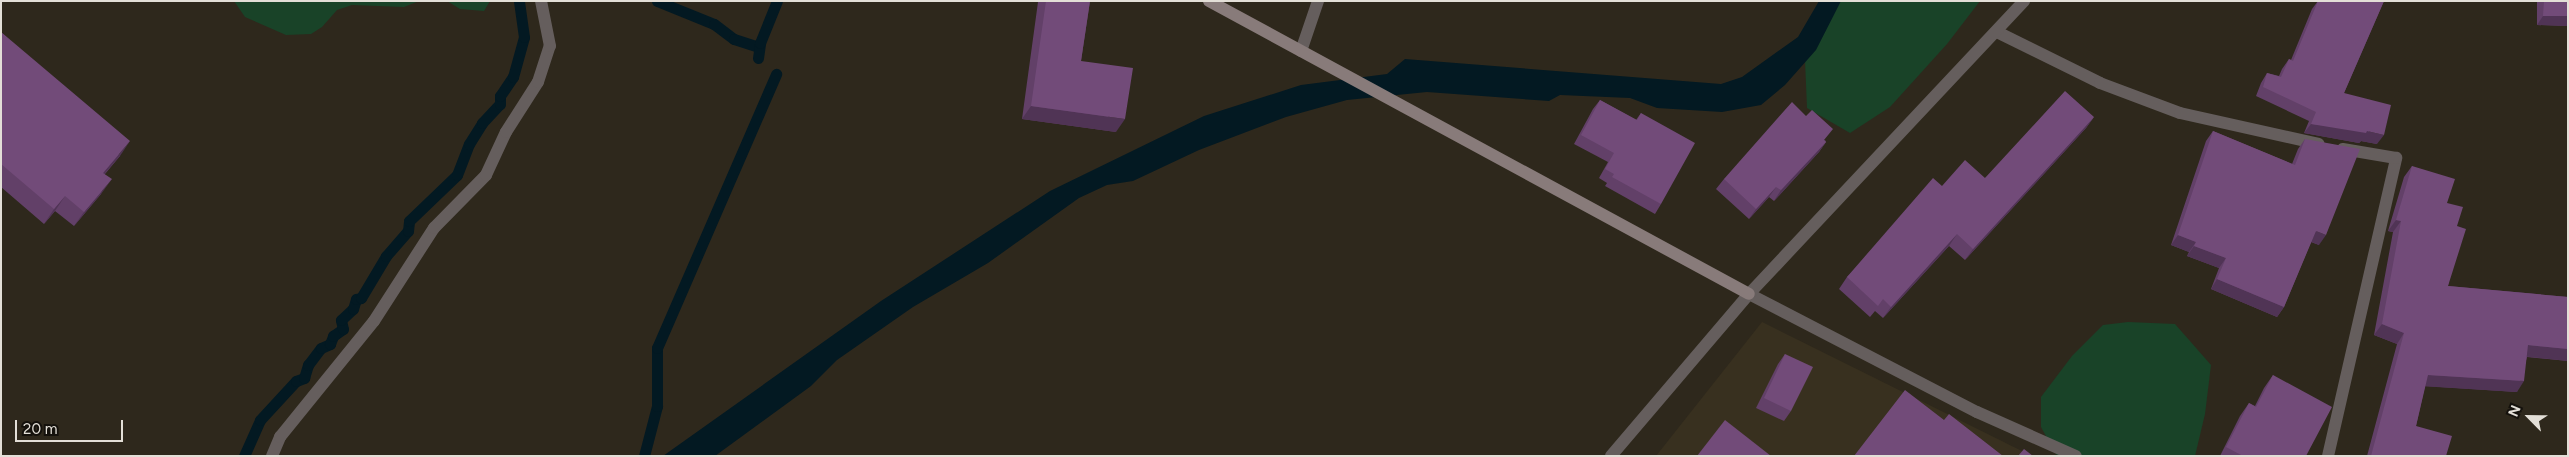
<!DOCTYPE html>
<style>
body{margin:0}
#map{position:relative;width:2569px;height:457px;overflow:hidden;background:#2e281c;font-family:Figtree,sans-serif}
div>[style]{position:absolute}
.built>*{inset:0;background:#38301f}
.green>*{inset:0;background:#194328}
.water>*{inset:0;background:#031922}
.stream>*{height:11px;margin:-5.5px;padding:0 5.5px;transform-origin:5.5px;border-radius:5.5px;background:#031922}
.lane>*{height:12px;margin:-6px;padding:0 6px;transform-origin:6px;border-radius:6px;background:#655e5d}
.street>*{height:12px;margin:-6px;padding:0 6px;transform-origin:6px;border-radius:6px;background:#655e5d}
.secondary>*{height:12px;margin:-6px;padding:0 6px;transform-origin:6px;border-radius:6px;background:#887b7a}
.wall>*{inset:0;background:#624068}
.shaded-wall>*{inset:0;background:#503455}
.building>*{inset:0;background:#724b79}
span{translate:-50% -50%;white-space:nowrap;text-align:center;line-height:1.15;-webkit-text-stroke:5px #14110c;paint-order:stroke}
.frame{position:absolute;inset:0;border:2px solid #e3dfd7;pointer-events:none}
.north{position:absolute;left:2504px;top:392px;width:50px;height:50px;-webkit-text-stroke:4px #14110c;paint-order:stroke;rotate:293deg;font-size:14px;font-weight:700;line-height:20px;text-align:center;color:#e3dfd7}
.north::after{content:'';display:block;margin:auto;width:18px;height:22px;background:#e3dfd7;clip-path:polygon(50% 0,100% 100%,50% 72%,0 100%)}
.scale{position:absolute;left:15px;top:420px;width:108px;height:22px;box-sizing:border-box;border:2px solid #e3dfd7;border-top:0;padding-left:6px;font-size:15px;line-height:18px;white-space:nowrap;color:#e3dfd7;-webkit-text-stroke:4px #14110c;paint-order:stroke}
</style>
<div id="map">
<div class="built">
<i style="clip-path:polygon(1762px 322px,2032px 456px,1656px 456px)"></i>
</div>
<div class="green">
<i style="clip-path:polygon(234px 1px,419px 1px,404px 7px,352px 5px,337px 10px,322px 27px,311px 34px,286px 35px,245px 17px)"></i>
<i style="clip-path:polygon(447px 1px,490px 1px,484px 11px,460px 9px)"></i>
<i style="clip-path:polygon(1829px 1px,1980px 1px,1947px 44px,1890px 107px,1850px 133px,1807px 108px,1805px 60px)"></i>
<i style="clip-path:polygon(2128px 322px,2175px 324px,2211px 365px,2205px 414px,2195px 456px,2057px 456px,2041px 427px,2041px 397px,2072px 356px,2103px 325px)"></i>
</div>
<div class="water">
<i style="clip-path:polygon(1819px 1px,1841px 1px,1816px 50px,1785px 85px,1761px 105px,1722px 112px,1657px 108px,1630px 98px,1560px 95px,1549px 101px,1427px 92px,1347px 100px,1286px 117px,1199px 150px,1133px 181px,1107px 185px,1079px 198px,988px 263px,913px 307px,837px 360px,811px 386px,715px 456px,663px 456px,881px 301px,1050px 191px,1204px 116px,1301px 85px,1387px 74px,1405px 59px,1721px 84px,1742px 77px,1798px 37px)"></i>
</div>
<div class="stream">
<i style="left:657px;top:1px;width:61px;rotate:22deg"></i>
<i style="left:714px;top:24px;width:25px;rotate:37deg"></i>
<i style="left:734px;top:39px;width:26px;rotate:18deg"></i>
<i style="left:758px;top:58px;width:15px;rotate:-82deg"></i>
<i style="left:760px;top:43px;width:45px;rotate:-68deg"></i>
<i style="left:244px;top:456px;width:39px;rotate:-66deg"></i>
<i style="left:260px;top:420px;width:53px;rotate:-47.3deg"></i>
<i style="left:296px;top:381px;width:9px;rotate:-21deg"></i>
<i style="left:304px;top:378px;width:14px;rotate:-73deg"></i>
<i style="left:308px;top:365px;width:21px;rotate:-53deg"></i>
<i style="left:321px;top:348px;width:10px;rotate:-24deg"></i>
<i style="left:330px;top:344px;width:9px;rotate:-69deg"></i>
<i style="left:333px;top:336px;width:12px;rotate:-35deg"></i>
<i style="left:343px;top:329px;width:9px;rotate:-103deg"></i>
<i style="left:341px;top:320px;width:16px;rotate:-43deg"></i>
<i style="left:353px;top:309px;width:10px;rotate:-73deg"></i>
<i style="left:356px;top:299px;width:5px;rotate:-11deg"></i>
<i style="left:361px;top:298px;width:49px;rotate:-59.2deg"></i>
<i style="left:386px;top:256px;width:33px;rotate:-49deg"></i>
<i style="left:408px;top:231px;width:10px;rotate:-84deg"></i>
<i style="left:409px;top:221px;width:66px;rotate:-43.8deg"></i>
<i style="left:457px;top:175px;width:33px;rotate:-69deg"></i>
<i style="left:469px;top:144px;width:25px;rotate:-58deg"></i>
<i style="left:482px;top:123px;width:26px;rotate:-47deg"></i>
<i style="left:500px;top:104px;width:8px;rotate:-90deg"></i>
<i style="left:500px;top:96px;width:23px;rotate:-56deg"></i>
<i style="left:513px;top:77px;width:41px;rotate:-74.6deg"></i>
<i style="left:524px;top:37px;width:36px;rotate:-98deg"></i>
<i style="left:644px;top:456px;width:52px;rotate:-75.4deg"></i>
<i style="left:657px;top:406px;width:58px;rotate:-90deg"></i>
<i style="left:657px;top:348px;width:299px;rotate:-66.5deg"></i>
</div>
<div class="lane">
<i style="left:272px;top:456px;width:21px;rotate:-67deg"></i>
<i style="left:280px;top:437px;width:149px;rotate:-51deg"></i>
<i style="left:374px;top:321px;width:111px;rotate:-57.2deg"></i>
<i style="left:434px;top:228px;width:74px;rotate:-45.5deg"></i>
<i style="left:486px;top:175px;width:47px;rotate:-65.1deg"></i>
<i style="left:506px;top:132px;width:59px;rotate:-57.4deg"></i>
<i style="left:538px;top:82px;width:38px;rotate:-72deg"></i>
<i style="left:550px;top:46px;width:46px;rotate:-101.3deg"></i>
</div>
<div class="street">
<i style="left:1997px;top:32px;width:115px;rotate:26.3deg"></i>
<i style="left:2100px;top:83px;width:85px;rotate:20.6deg"></i>
<i style="left:2180px;top:113px;width:142px;rotate:12.6deg"></i>
<i style="left:1301px;top:51px;width:53px;rotate:-71.2deg"></i>
<i style="left:1749px;top:294px;width:257px;rotate:27.4deg"></i>
<i style="left:1977px;top:412px;width:108px;rotate:24deg"></i>
<i style="left:1611px;top:456px;width:213px;rotate:-49.6deg"></i>
<i style="left:1749px;top:294px;width:402px;rotate:-46.8deg"></i>
<i style="left:2328px;top:456px;width:306px;rotate:-77.1deg"></i>
<i style="left:2396px;top:158px;width:54px;rotate:-170.4deg"></i>
</div>
<div class="secondary">
<i style="left:1209px;top:1px;width:614px;rotate:28.48deg"></i>
</div>
<div class="wall">
<i style="clip-path:polygon(1039px 1px,1090px 1px,1081px 61px,1116px 132px,1022px 119px,1038px 2px)"></i>
<i style="clip-path:polygon(2318px 1px,2384px 1px,2344px 93px,2377px 144px,2361px 141px,2359px 143px,2304px 133px,2309px 121px,2256px 96px,2261px 83px,2267px 73px,2279px 76px,2282px 69px,2289px 59px,2291px 60px,2312px 9px)"></i>
<i style="clip-path:polygon(2537px 1px,2568px 1px,2568px 26px,2537px 25px)"></i>
<i style="clip-path:polygon(1px 32px,120px 156px,105px 174px,101px 194px,74px 226px,55px 211px,44px 224px,1px 187px)"></i>
<i style="clip-path:polygon(1600px 100px,1636px 120px,1641px 113px,1661px 204px,1655px 214px,1605px 186px,1607px 183px,1599px 178px,1608px 162px,1574px 144px,1593px 109px)"></i>
<i style="clip-path:polygon(2094px 117px,2086px 128px,1965px 260px,1949px 246px,1883px 318px,1875px 311px,1870px 317px,1839px 289px,1847px 277px,1942px 186px,1985px 178px)"></i>
<i style="clip-path:polygon(2213px 131px,2292px 164px,2298px 149px,2305px 139px,2319px 245px,2311px 242px,2284px 307px,2277px 317px,2211px 289px,2219px 268px,2187px 256px,2189px 252px,2171px 245px,2206px 141px)"></i>
<i style="clip-path:polygon(1825px 140px,1826px 142px,1819px 152px,1774px 201px,1769px 197px,1749px 219px,1716px 189px,1724px 179px)"></i>
<i style="clip-path:polygon(2412px 166px,2447px 203px,2457px 226px,2448px 286px,2568px 297px,2568px 361px,2527px 357px,2517px 392px,2425px 386px,2416px 426px,2446px 456px,2367px 456px,2397px 344px,2374px 335px,2393px 232px,2388px 231px,2404px 177px)"></i>
<i style="clip-path:polygon(1785px 354px,1791px 411px,1784px 421px,1756px 408px,1778px 364px)"></i>
<i style="clip-path:polygon(2273px 375px,2306px 456px,2220px 456px,2240px 416px,2249px 403px,2255px 406px,2264px 388px)"></i>
</div>
<div class="shaded-wall">
<i style="clip-path:polygon(2543px 16px,2568px 16px,2568px 26px,2537px 25px)"></i>
<i style="clip-path:polygon(1031px 106px,1125px 119px,1116px 132px,1022px 119px)"></i>
<i style="clip-path:polygon(2094px 117px,2086px 128px,1965px 260px,1973px 249px)"></i>
<i style="clip-path:polygon(2311px 124px,2367px 131px,2384px 135px,2377px 144px,2361px 141px,2359px 143px,2304px 133px)"></i>
<i style="clip-path:polygon(130px 141px,120px 156px,93px 187px,103px 173px)"></i>
<i style="clip-path:polygon(1826px 142px,1819px 152px,1774px 201px,1781px 190px)"></i>
<i style="clip-path:polygon(112px 179px,101px 194px,74px 226px,84px 212px)"></i>
<i style="clip-path:polygon(1776px 187px,1769px 197px,1749px 219px,1756px 209px)"></i>
<i style="clip-path:polygon(65px 196px,55px 211px,44px 224px,54px 209px)"></i>
<i style="clip-path:polygon(2396px 220px,2401px 221px,2393px 232px,2388px 231px)"></i>
<i style="clip-path:polygon(2316px 231px,2326px 235px,2319px 245px,2309px 241px)"></i>
<i style="clip-path:polygon(1957px 234px,1949px 246px,1883px 318px,1891px 307px)"></i>
<i style="clip-path:polygon(2178px 235px,2196px 242px,2189px 252px,2171px 245px)"></i>
<i style="clip-path:polygon(2194px 246px,2226px 258px,2219px 268px,2187px 256px)"></i>
<i style="clip-path:polygon(2217px 279px,2284px 307px,2277px 317px,2211px 289px)"></i>
<i style="clip-path:polygon(2382px 324px,2404px 333px,2397px 344px,2374px 335px)"></i>
<i style="clip-path:polygon(2528px 345px,2568px 349px,2568px 361px,2520px 356px)"></i>
<i style="clip-path:polygon(2428px 375px,2524px 381px,2517px 392px,2420px 386px)"></i>
</div>
<div class="building">
<i style="clip-path:polygon(1046px 1px,1090px 1px,1081px 61px,1133px 68px,1125px 119px,1031px 106px)"></i>
<i style="clip-path:polygon(2318px 1px,2323px 1px,2325px 2px,2325px 1px,2384px 1px,2344px 93px,2391px 105px,2384px 135px,2367px 131px,2366px 133px,2311px 124px,2316px 112px,2263px 87px,2267px 73px,2281px 77px,2289px 59px,2293px 61px)"></i>
<i style="clip-path:polygon(2544px 1px,2568px 1px,2568px 16px,2543px 16px)"></i>
<i style="clip-path:polygon(1px 32px,130px 141px,103px 173px,112px 179px,84px 212px,65px 196px,54px 209px,1px 164px)"></i>
<i style="clip-path:polygon(2065px 91px,2094px 117px,1973px 249px,1957px 234px,1891px 307px,1883px 299px,1878px 306px,1847px 277px,1933px 178px,1942px 186px,1965px 160px,1985px 178px)"></i>
<i style="clip-path:polygon(1600px 100px,1637px 120px,1641px 113px,1695px 143px,1661px 204px,1612px 177px,1614px 174px,1605px 169px,1614px 153px,1581px 135px)"></i>
<i style="clip-path:polygon(1792px 102px,1806px 116px,1812px 110px,1833px 129px,1824px 140px,1826px 142px,1781px 190px,1776px 187px,1756px 209px,1724px 179px)"></i>
<i style="clip-path:polygon(2213px 131px,2295px 165px,2305px 139px,2360px 149px,2326px 235px,2316px 231px,2284px 307px,2217px 279px,2226px 258px,2194px 246px,2196px 242px,2178px 235px)"></i>
<i style="clip-path:polygon(2412px 166px,2455px 179px,2447px 203px,2463px 207px,2457px 226px,2466px 229px,2448px 286px,2568px 297px,2568px 349px,2528px 345px,2524px 381px,2428px 375px,2416px 426px,2452px 436px,2446px 456px,2371px 456px,2404px 333px,2382px 324px,2401px 221px,2396px 220px)"></i>
<i style="clip-path:polygon(1785px 354px,1813px 367px,1791px 411px,1764px 398px)"></i>
<i style="clip-path:polygon(2273px 375px,2332px 407px,2306px 456px,2243px 456px,2226px 447px,2249px 403px,2256px 407px)"></i>
<i style="clip-path:polygon(1905px 390px,1944px 420px,1949px 414px,2003px 456px,1854px 456px)"></i>
<i style="clip-path:polygon(1725px 420px,1771px 456px,1697px 456px)"></i>
<i style="clip-path:polygon(2024px 449px,2033px 456px,2018px 456px)"></i>
</div>
<div class="frame"></div>
<div class="north">N</div>
<div class="scale">20 m</div>
</div>
